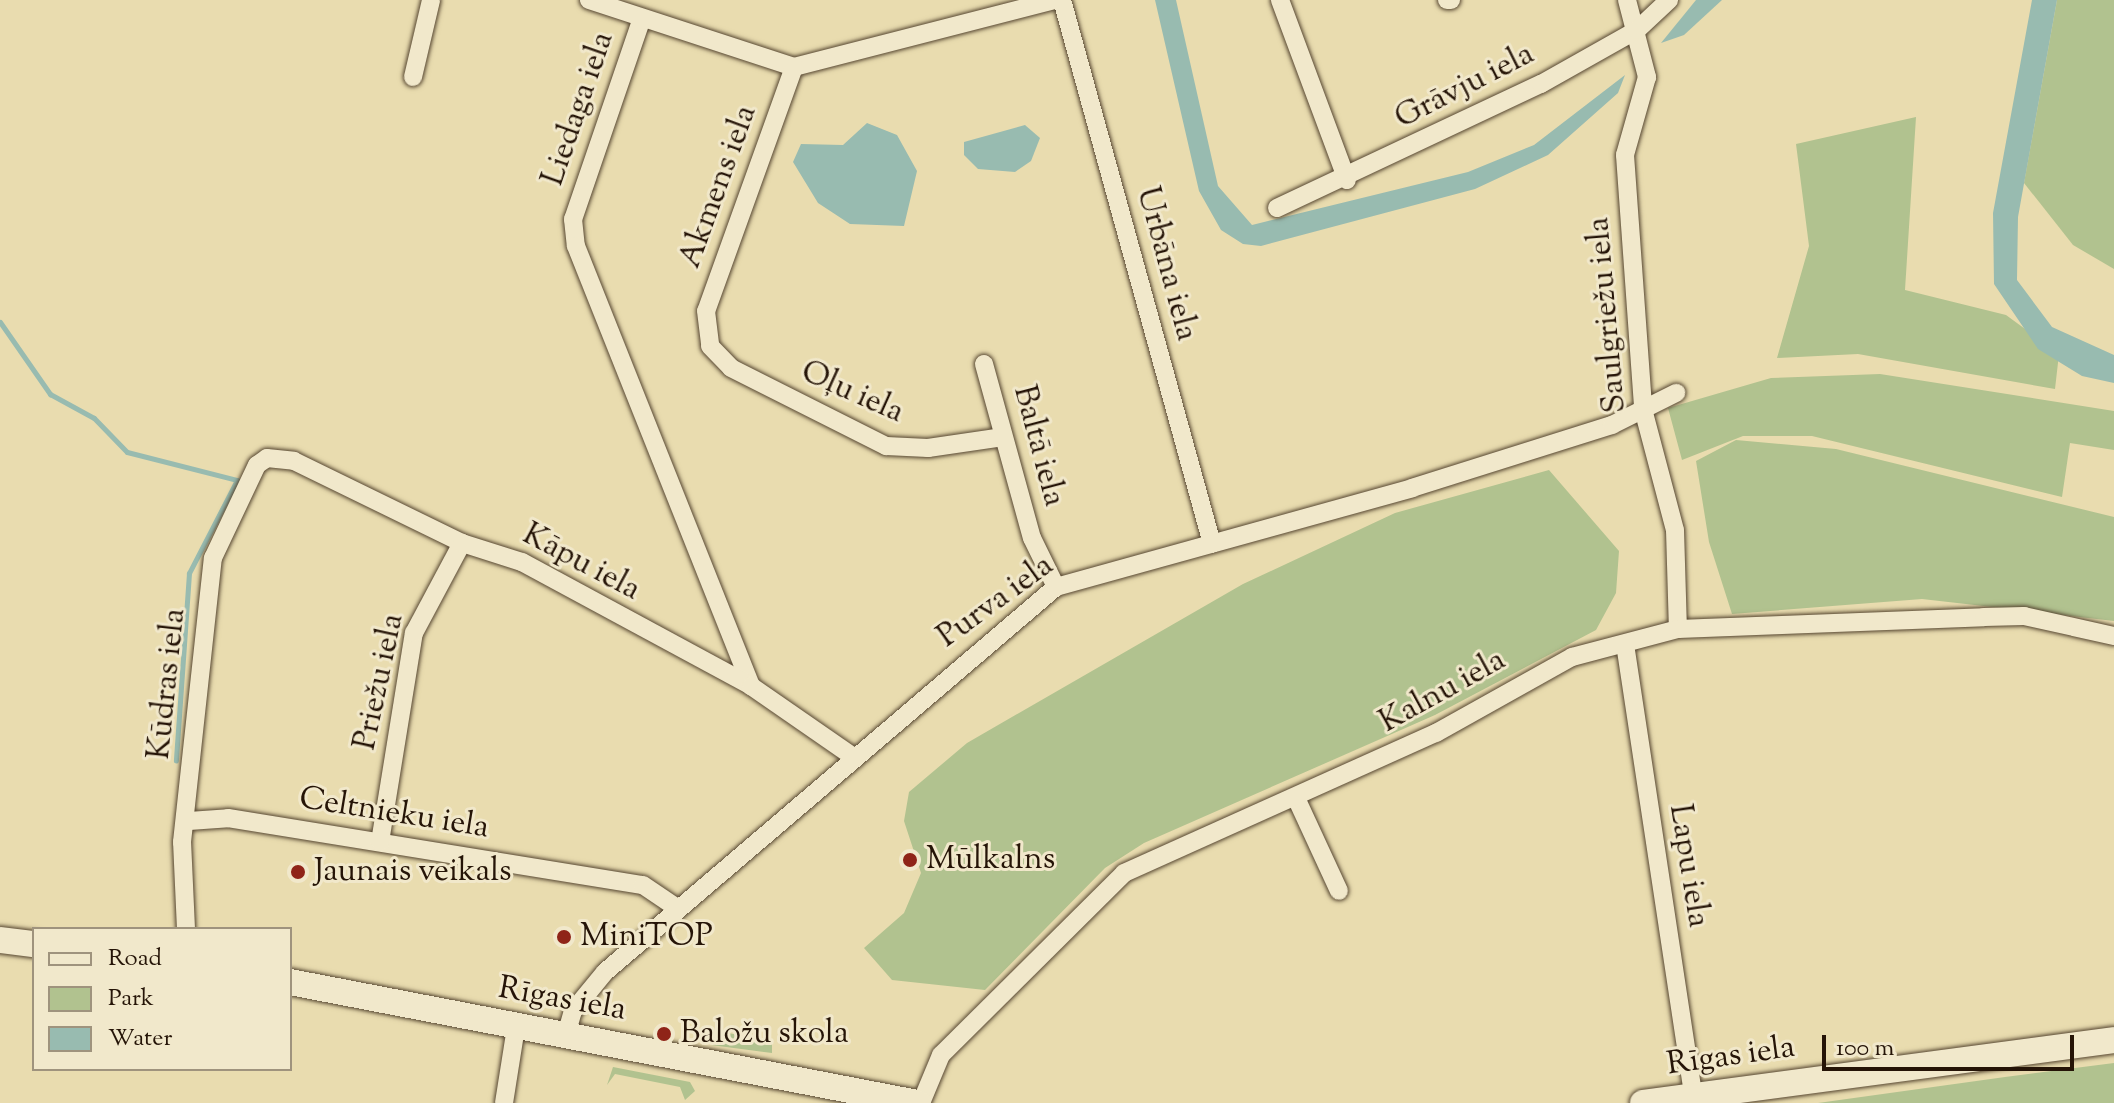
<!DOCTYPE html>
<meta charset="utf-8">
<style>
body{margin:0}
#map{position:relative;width:2114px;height:1103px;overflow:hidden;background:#e9dcaf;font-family:"Sorts Mill Goudy",serif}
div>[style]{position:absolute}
.green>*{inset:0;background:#b1c28f}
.water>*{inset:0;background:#98bbb0}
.stream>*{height:5px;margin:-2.5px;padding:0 2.5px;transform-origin:2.5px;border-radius:2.5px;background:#98bbb0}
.roads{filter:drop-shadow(0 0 2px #564631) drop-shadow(0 0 2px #564631)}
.minor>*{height:18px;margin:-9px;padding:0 9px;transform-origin:9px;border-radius:9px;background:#f1e8cb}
.secondary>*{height:26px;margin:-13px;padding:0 13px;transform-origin:13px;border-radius:13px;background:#f1e8cb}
.dots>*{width:22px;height:22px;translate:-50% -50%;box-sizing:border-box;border:4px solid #f1e8cb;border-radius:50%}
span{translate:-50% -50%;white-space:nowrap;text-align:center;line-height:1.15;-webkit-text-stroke:6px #f1e8cb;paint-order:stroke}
.street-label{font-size:32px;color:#251407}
.poi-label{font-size:32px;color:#251407}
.left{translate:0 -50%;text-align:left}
.legend{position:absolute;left:32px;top:927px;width:260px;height:144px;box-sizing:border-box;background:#f1e8cb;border:2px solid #9f937d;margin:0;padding:10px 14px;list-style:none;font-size:24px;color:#251407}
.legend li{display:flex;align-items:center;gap:16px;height:40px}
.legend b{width:40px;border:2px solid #9f937d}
.scale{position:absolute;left:1822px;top:1035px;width:252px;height:36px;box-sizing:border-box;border:4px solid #251407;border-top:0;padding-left:10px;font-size:24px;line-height:28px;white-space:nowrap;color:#251407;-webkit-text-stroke:6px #f1e8cb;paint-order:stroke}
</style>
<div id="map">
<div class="green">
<i style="clip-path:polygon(2057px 0,2114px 0,2114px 269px,2073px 245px,2024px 183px)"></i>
<i style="clip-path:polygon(1916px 117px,1905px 290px,2006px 315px,2059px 354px,2055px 389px,1858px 354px,1777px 358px,1809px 246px,1796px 144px)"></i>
<i style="clip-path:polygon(1880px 374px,2114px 411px,2114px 450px,2070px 443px,2062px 497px,1812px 436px,1743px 436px,1682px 460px,1668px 408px,1771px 378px)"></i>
<i style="clip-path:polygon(1736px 440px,1836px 449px,2114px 517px,2114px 621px,1922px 599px,1732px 614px,1709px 542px,1696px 461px)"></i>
<i style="clip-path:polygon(1549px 470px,1619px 551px,1616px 593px,1596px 630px,1435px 715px,1144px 843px,1105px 868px,985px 990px,892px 980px,864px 948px,904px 913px,921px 873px,904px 821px,909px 792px,967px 743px,1243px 584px,1395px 513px)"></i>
<i style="clip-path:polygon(714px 1030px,772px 1042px,772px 1053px,711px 1045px)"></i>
<i style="clip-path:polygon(2114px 1063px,2114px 1103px,1818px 1103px,2005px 1077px)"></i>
<i style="clip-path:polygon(613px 1067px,690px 1082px,695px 1091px,685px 1100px,680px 1087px,615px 1074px,607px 1085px)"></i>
</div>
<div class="water">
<i style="clip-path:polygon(1155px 0,1176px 0,1218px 186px,1252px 225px,1468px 172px,1534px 145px,1625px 75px,1618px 93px,1548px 155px,1475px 189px,1261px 246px,1243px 244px,1221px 230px,1199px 191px)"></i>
<i style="clip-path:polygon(1696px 0,1722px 0,1684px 35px,1661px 43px)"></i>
<i style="clip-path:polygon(2032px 0,2057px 0,2018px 217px,2017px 280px,2052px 327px,2114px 355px,2114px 383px,2082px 376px,2038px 349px,1994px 284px,1993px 213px)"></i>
<i style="clip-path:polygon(867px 123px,897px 135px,917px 171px,904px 226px,850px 224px,818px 203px,793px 162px,801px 144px,843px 145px)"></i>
<i style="clip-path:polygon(1025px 125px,1040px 138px,1031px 161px,1015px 172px,978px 169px,964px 155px,964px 142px)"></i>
</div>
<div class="stream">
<i style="left:0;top:322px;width:88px;rotate:55.2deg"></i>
<i style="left:50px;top:394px;width:50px;rotate:28.6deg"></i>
<i style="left:94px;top:418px;width:47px;rotate:45.9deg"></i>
<i style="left:127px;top:452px;width:114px;rotate:14.3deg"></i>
<i style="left:237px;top:480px;width:105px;rotate:117.3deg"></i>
<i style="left:189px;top:573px;width:188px;rotate:94deg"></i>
</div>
<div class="roads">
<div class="minor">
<i style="left:589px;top:0;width:216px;rotate:18.1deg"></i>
<i style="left:794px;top:67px;width:269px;rotate:-14.4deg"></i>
<i style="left:1062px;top:0;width:564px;rotate:74.58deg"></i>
<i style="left:1280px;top:0;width:192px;rotate:69.6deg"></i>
<i style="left:1447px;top:0;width:4px"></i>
<i style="left:1627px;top:0;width:80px;rotate:75.4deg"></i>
<i style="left:1647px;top:77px;width:81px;rotate:105.8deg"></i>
<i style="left:1625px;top:155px;width:255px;rotate:85.9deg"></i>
<i style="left:1643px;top:409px;width:125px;rotate:75.2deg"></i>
<i style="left:1675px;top:530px;width:99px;rotate:88.3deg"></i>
<i style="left:642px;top:18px;width:213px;rotate:108.9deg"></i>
<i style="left:573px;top:219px;width:27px;rotate:84deg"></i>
<i style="left:576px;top:246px;width:474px;rotate:68.3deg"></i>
<i style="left:794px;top:67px;width:259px;rotate:109.8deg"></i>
<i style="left:706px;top:311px;width:35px;rotate:83deg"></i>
<i style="left:710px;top:346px;width:30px;rotate:46deg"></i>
<i style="left:731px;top:368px;width:174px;rotate:26.7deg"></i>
<i style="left:886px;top:446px;width:42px;rotate:2.7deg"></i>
<i style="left:928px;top:448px;width:76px;rotate:-8.3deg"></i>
<i style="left:413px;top:77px;width:79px;rotate:-76.8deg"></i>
<i style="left:1277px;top:208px;width:292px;rotate:-25.2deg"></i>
<i style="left:1541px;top:84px;width:110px;rotate:-29.4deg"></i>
<i style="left:1637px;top:30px;width:44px;rotate:-43.2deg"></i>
<i style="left:984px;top:364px;width:180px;rotate:74.6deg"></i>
<i style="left:1032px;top:538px;width:55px;rotate:63.9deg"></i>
<i style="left:1625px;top:644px;width:457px;rotate:81.4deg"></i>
<i style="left:1297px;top:800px;width:100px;rotate:65.2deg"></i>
<i style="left:189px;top:821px;width:39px;rotate:-4deg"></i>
<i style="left:228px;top:818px;width:420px;rotate:9.2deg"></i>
<i style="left:643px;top:885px;width:41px;rotate:34.1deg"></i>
<i style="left:380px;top:842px;width:212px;rotate:-80.8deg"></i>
<i style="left:414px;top:633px;width:102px;rotate:-61.9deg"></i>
<i style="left:186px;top:929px;width:87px;rotate:-92.6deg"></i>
<i style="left:182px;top:842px;width:286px;rotate:-83.8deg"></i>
<i style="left:213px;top:558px;width:103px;rotate:-64.7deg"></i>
<i style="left:257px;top:465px;width:12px;rotate:-35deg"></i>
<i style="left:267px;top:458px;width:27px;rotate:6deg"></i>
<i style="left:294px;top:461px;width:187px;rotate:26deg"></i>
<i style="left:462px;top:543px;width:63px;rotate:17.6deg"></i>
<i style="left:522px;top:562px;width:260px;rotate:28.4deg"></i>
<i style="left:751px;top:686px;width:123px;rotate:34.7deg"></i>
<i style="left:566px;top:1035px;width:25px;rotate:-74deg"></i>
<i style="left:573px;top:1011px;width:50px;rotate:-50.6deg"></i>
<i style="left:605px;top:972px;width:593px;rotate:-40.49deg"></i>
<i style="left:1056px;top:587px;width:370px;rotate:-15.5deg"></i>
<i style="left:1412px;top:488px;width:210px;rotate:-17.5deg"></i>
<i style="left:1612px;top:425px;width:72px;rotate:-26.6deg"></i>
<i style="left:504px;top:1103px;width:77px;rotate:-81deg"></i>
<i style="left:921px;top:1103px;width:52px;rotate:-67.4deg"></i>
<i style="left:941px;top:1055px;width:258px;rotate:-44.8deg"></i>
<i style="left:1124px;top:873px;width:342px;rotate:-24.2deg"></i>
<i style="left:1436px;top:733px;width:156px;rotate:-29.2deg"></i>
<i style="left:1572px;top:657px;width:110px;rotate:-14.8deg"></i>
<i style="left:1678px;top:629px;width:306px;rotate:-2.2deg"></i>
<i style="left:1984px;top:617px;width:40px;rotate:-1.4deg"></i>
<i style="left:2024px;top:616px;width:92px;rotate:12.5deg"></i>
</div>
<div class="secondary">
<i style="left:0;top:940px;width:34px;rotate:7deg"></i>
<i style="left:290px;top:982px;width:639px;rotate:10.92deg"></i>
<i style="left:1643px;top:1103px;width:475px;rotate:-7.6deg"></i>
</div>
</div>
<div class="dots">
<i style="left:910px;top:860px;background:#8f2418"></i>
<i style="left:298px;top:872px;background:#8f2418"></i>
<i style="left:564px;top:937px;background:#8f2418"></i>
<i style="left:664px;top:1034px;background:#8f2418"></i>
</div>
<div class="street-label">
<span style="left:1465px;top:87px;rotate:-27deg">Grāvju iela</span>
<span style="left:579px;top:109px;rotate:-71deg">Liedaga iela</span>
<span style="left:719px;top:187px;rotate:-70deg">Akmens iela</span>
<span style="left:1166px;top:264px;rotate:75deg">Urbāna iela</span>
<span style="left:1608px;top:315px;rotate:-95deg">Saulgriežu iela</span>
<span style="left:852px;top:393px;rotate:24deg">Oļu iela</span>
<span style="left:1038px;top:446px;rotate:75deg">Baltā iela</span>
<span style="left:581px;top:563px;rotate:28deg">Kāpu iela</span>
<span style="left:996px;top:602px;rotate:-36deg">Purva iela</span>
<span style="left:380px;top:682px;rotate:-78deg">Priežu iela</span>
<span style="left:168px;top:684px;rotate:-84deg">Kūdras iela</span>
<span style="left:1443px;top:692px;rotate:-29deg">Kalnu iela</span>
<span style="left:394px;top:814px;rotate:9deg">Celtnieku iela</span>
<span style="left:1688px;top:866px;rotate:81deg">Lapu iela</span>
<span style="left:562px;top:1000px;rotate:10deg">Rīgas iela</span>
<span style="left:1731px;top:1057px;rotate:-8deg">Rīgas iela</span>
</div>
<div class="poi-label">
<span class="left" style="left:926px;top:860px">Mūlkalns</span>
<span class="left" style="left:314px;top:872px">Jaunais veikals</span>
<span class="left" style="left:580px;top:937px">MiniTOP</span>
<span class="left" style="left:680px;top:1034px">Baložu skola</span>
</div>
<ul class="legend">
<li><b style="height:10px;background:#f1e8cb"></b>Road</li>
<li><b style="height:22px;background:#b1c28f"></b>Park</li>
<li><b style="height:22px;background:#98bbb0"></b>Water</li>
</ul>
<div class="scale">100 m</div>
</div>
